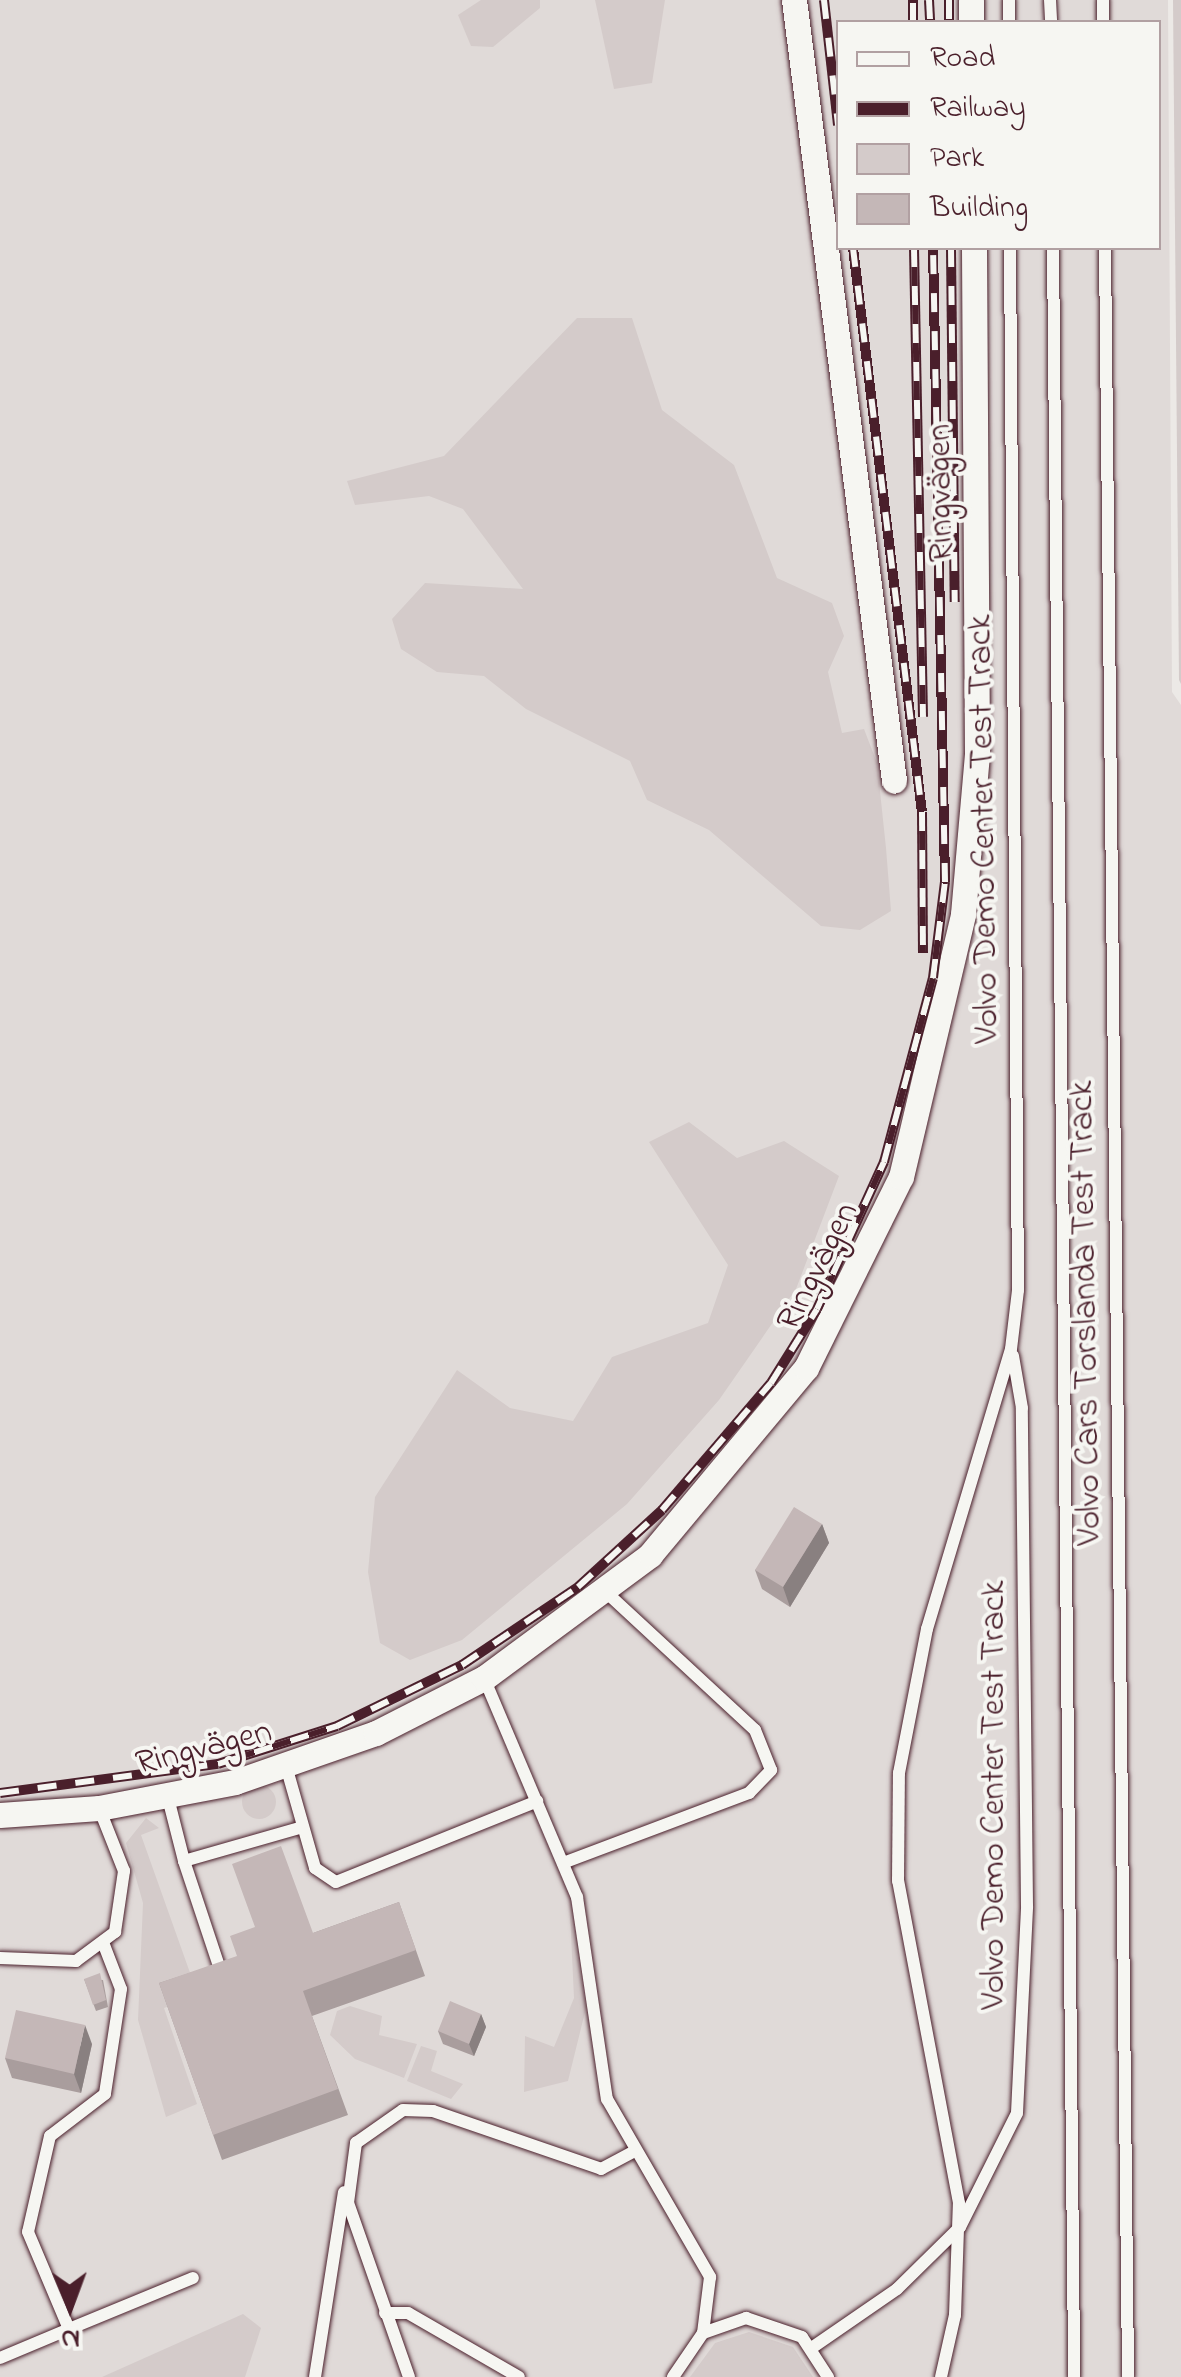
<!DOCTYPE html>
<meta charset="utf-8">
<style>
body{margin:0}
#map{position:relative;width:1181px;height:2377px;overflow:hidden;background:#ece9e6;font-family:"Indie Flower",sans-serif}
div>[style]{position:absolute}
.built>*{inset:0;background:#e0dad8}
.green>*{inset:0;background:#d4cbca}
.round{border-radius:50%}
.roads{filter:drop-shadow(0 0 2px #4a1f2b) drop-shadow(0 0 2px #4a1f2b)}
.service>*{height:12px;margin:-6px;padding:0 6px;transform-origin:6px;border-radius:6px;background:#f6f6f2}
.minor>*{height:25px;margin:-12.5px;padding:0 12.5px;transform-origin:12.5px;border-radius:12.5px;background:#f6f6f2}
.rail>*{height:10px;margin-top:-5px;transform-origin:0;background:repeating-linear-gradient(90deg,#f6f6f2 0 19px,#4a1f2b 0 38px);box-sizing:border-box;border-block:2px solid #4a1f2b}
.wall>*{inset:0;background:#a99d9d}
.shaded-wall>*{inset:0;background:#898080}
.building>*{inset:0;background:#c4b7b7}
span{translate:-50% -50%;white-space:nowrap;text-align:center;line-height:1.15;-webkit-text-stroke:8px #f6f6f2;paint-order:stroke}
.street-label{font-size:35px;color:#4a1f2b}
.legend{position:absolute;left:836px;top:20px;width:325px;height:230px;box-sizing:border-box;background:#f6f6f2;border:2px solid #b1a0a2;margin:0;padding:12px 18px;list-style:none;font-size:30px;color:#4a1f2b}
.legend li{display:flex;align-items:center;gap:20px;height:50px}
.legend b{width:50px;border:2px solid #b1a0a2}
.north{position:absolute;left:20px;top:2257px;width:100px;height:100px;-webkit-text-stroke:8px #f6f6f2;paint-order:stroke;rotate:179deg;font-size:28px;font-weight:700;line-height:40px;text-align:center;color:#4a1f2b}
.north::after{content:'';display:block;margin:auto;width:35px;height:45px;background:#4a1f2b;clip-path:polygon(50% 0,100% 100%,50% 72%,0 100%)}
</style>
<div id="map">
<div class="built">
<i style="clip-path:polygon(evenodd,0 0,1168px 0,1172px 692px,1181px 705px,1181px 2377px,0 2377px,0 0,838px 22px,1158px 22px,1158px 248px,838px 248px,838px 22px)"></i>
</div>
<div class="green">
<i style="clip-path:polygon(481px 0,540px 0,540px 8px,493px 47px,471px 46px,458px 15px)"></i>
<i style="clip-path:polygon(595px 0,665px 0,652px 83px,614px 89px)"></i>
<i style="clip-path:polygon(1173px 0,1181px 0,1181px 684px,1179px 680px)"></i>
<i style="clip-path:polygon(577px 318px,632px 318px,662px 410px,734px 465px,777px 578px,832px 603px,844px 636px,828px 672px,842px 733px,864px 729px,877px 763px,886px 848px,891px 911px,860px 930px,821px 926px,709px 830px,647px 800px,630px 761px,526px 709px,484px 676px,437px 672px,401px 649px,392px 619px,425px 583px,523px 589px,463px 509px,429px 496px,355px 505px,347px 481px,444px 456px)"></i>
<i style="clip-path:polygon(689px 1122px,737px 1158px,784px 1141px,839px 1176px,796px 1289px,719px 1400px,627px 1504px,462px 1640px,410px 1660px,380px 1643px,368px 1572px,375px 1497px,457px 1370px,510px 1408px,573px 1421px,612px 1357px,708px 1323px,728px 1265px,649px 1142px)"></i>
<i class="round" style="left:242px;top:1785px;width:34px;height:34px"></i>
<i style="clip-path:polygon(146px 1818px,159px 1828px,141px 1835px,194px 1984px,213px 1990px,164px 2008px,197px 2104px,166px 2117px,138px 2020px,143px 1903px,126px 1843px)"></i>
<i style="clip-path:polygon(570px 1913px,586px 2008px,568px 2081px,524px 2092px,525px 2036px,554px 2047px,574px 1998px)"></i>
<i style="clip-path:polygon(350px 2006px,382px 2016px,379px 2035px,417px 2044px,404px 2078px,355px 2059px,330px 2035px,337px 2011px)"></i>
<i style="clip-path:polygon(421px 2046px,437px 2051px,431px 2071px,463px 2084px,451px 2099px,407px 2081px)"></i>
<i style="clip-path:polygon(243px 2314px,261px 2328px,245px 2377px,102px 2377px)"></i>
<i style="clip-path:polygon(749px 2332px,793px 2347px,813px 2377px,690px 2377px,715px 2343px)"></i>
</div>
<div class="roads">
<div class="service">
<i style="left:1009px;top:0;width:22px;rotate:90deg"></i>
<i style="left:1050px;top:0;width:22px;rotate:87deg"></i>
<i style="left:1103px;top:0;width:22px;rotate:90deg"></i>
<i style="left:1053px;top:248px;width:2129px;rotate:89.43deg"></i>
<i style="left:1105px;top:248px;width:2129px;rotate:89.38deg"></i>
<i style="left:484px;top:1678px;width:238px;rotate:67deg"></i>
<i style="left:577px;top:1897px;width:204px;rotate:81.6deg"></i>
<i style="left:607px;top:2099px;width:206px;rotate:59.9deg"></i>
<i style="left:710px;top:2277px;width:56px;rotate:97.1deg"></i>
<i style="left:286px;top:1766px;width:106px;rotate:74.1deg"></i>
<i style="left:315px;top:1868px;width:25px;rotate:34deg"></i>
<i style="left:336px;top:1882px;width:217px;rotate:-21.9deg"></i>
<i style="left:168px;top:1798px;width:65px;rotate:75.7deg"></i>
<i style="left:184px;top:1861px;width:120px;rotate:-16deg"></i>
<i style="left:184px;top:1861px;width:114px;rotate:71.6deg"></i>
<i style="left:563px;top:1863px;width:199px;rotate:-20.6deg"></i>
<i style="left:749px;top:1793px;width:32px;rotate:-46deg"></i>
<i style="left:771px;top:1770px;width:43px;rotate:-111.8deg"></i>
<i style="left:755px;top:1730px;width:203px;rotate:-137.2deg"></i>
<i style="left:104px;top:1945px;width:47px;rotate:68.9deg"></i>
<i style="left:121px;top:1989px;width:106px;rotate:98.7deg"></i>
<i style="left:105px;top:2094px;width:69px;rotate:142.6deg"></i>
<i style="left:50px;top:2136px;width:98px;rotate:102.9deg"></i>
<i style="left:28px;top:2232px;width:105px;rotate:67.1deg"></i>
<i style="left:69px;top:2329px;width:134px;rotate:-22.4deg"></i>
<i style="left:0;top:1958px;width:76px;rotate:2.3deg"></i>
<i style="left:76px;top:1961px;width:49px;rotate:-36.6deg"></i>
<i style="left:115px;top:1932px;width:62px;rotate:-81.6deg"></i>
<i style="left:124px;top:1871px;width:68px;rotate:-111.6deg"></i>
<i style="left:385px;top:2313px;width:23px"></i>
<i style="left:408px;top:2313px;width:128px;rotate:30deg"></i>
<i style="left:813px;top:2347px;width:102px;rotate:-34.6deg"></i>
<i style="left:897px;top:2289px;width:88px;rotate:-44.5deg"></i>
<i style="left:960px;top:2227px;width:127px;rotate:-63.4deg"></i>
<i style="left:1017px;top:2113px;width:207px;rotate:-87.2deg"></i>
<i style="left:1027px;top:1906px;width:498px;rotate:-90.6deg"></i>
<i style="left:1022px;top:1408px;width:53px;rotate:-99.8deg"></i>
<i style="left:0;top:2358px;width:75px;rotate:-22.8deg"></i>
<i style="left:315px;top:2377px;width:187px;rotate:-81.1deg"></i>
<i style="left:409px;top:2377px;width:184px;rotate:-109.3deg"></i>
<i style="left:348px;top:2203px;width:61px;rotate:-82.4deg"></i>
<i style="left:356px;top:2143px;width:57px;rotate:-35.1deg"></i>
<i style="left:403px;top:2110px;width:30px;rotate:2deg"></i>
<i style="left:433px;top:2111px;width:178px;rotate:19deg"></i>
<i style="left:601px;top:2169px;width:34px;rotate:-28deg"></i>
<i style="left:673px;top:2377px;width:53px;rotate:-55.7deg"></i>
<i style="left:703px;top:2333px;width:46px;rotate:-19.2deg"></i>
<i style="left:746px;top:2318px;width:59px;rotate:18.7deg"></i>
<i style="left:802px;top:2337px;width:48px;rotate:57deg"></i>
<i style="left:941px;top:2377px;width:64px;rotate:-77.3deg"></i>
<i style="left:955px;top:2315px;width:112px;rotate:-88deg"></i>
<i style="left:959px;top:2203px;width:328px;rotate:-100.7deg"></i>
<i style="left:898px;top:1881px;width:108px;rotate:-89.5deg"></i>
<i style="left:899px;top:1773px;width:147px;rotate:-79deg"></i>
<i style="left:927px;top:1629px;width:292px;rotate:-73.3deg"></i>
<i style="left:1011px;top:1349px;width:59px;rotate:-83.2deg"></i>
<i style="left:1018px;top:1290px;width:1042px;rotate:-90.44deg"></i>
</div>
<div class="minor">
<i style="left:794px;top:0;width:787px;rotate:82.7deg"></i>
<i style="left:971px;top:0;width:22px;rotate:90deg"></i>
<i style="left:0;top:1815px;width:99px;rotate:-4deg"></i>
<i style="left:99px;top:1808px;width:138px;rotate:-10.8deg"></i>
<i style="left:235px;top:1782px;width:149px;rotate:-19.2deg"></i>
<i style="left:376px;top:1733px;width:121px;rotate:-27deg"></i>
<i style="left:484px;top:1678px;width:207px;rotate:-36.5deg"></i>
<i style="left:650px;top:1555px;width:244px;rotate:-50.2deg"></i>
<i style="left:806px;top:1368px;width:213px;rotate:-63.6deg"></i>
<i style="left:901px;top:1177px;width:270px;rotate:-76.7deg"></i>
<i style="left:963px;top:914px;width:162px;rotate:-85deg"></i>
<i style="left:977px;top:753px;width:505px;rotate:-90.34deg"></i>
</div>
</div>
<div class="rail">
<i style="left:824px;top:0;width:126px;rotate:83.6deg"></i>
<i style="left:929px;top:0;width:22px;rotate:87deg"></i>
<i style="left:949px;top:0;width:22px;rotate:90deg"></i>
<i style="left:913px;top:22px;width:22px;rotate:-90deg"></i>
<i style="left:853px;top:248px;width:568px;rotate:83.03deg"></i>
<i style="left:922px;top:812px;width:141px;rotate:89.6deg"></i>
<i style="left:914px;top:248px;width:469px;rotate:88.9deg"></i>
<i style="left:951px;top:248px;width:354px;rotate:89.4deg"></i>
<i style="left:0;top:1793px;width:220px;rotate:-7.6deg"></i>
<i style="left:218px;top:1764px;width:125px;rotate:-17.7deg"></i>
<i style="left:337px;top:1726px;width:139px;rotate:-26deg"></i>
<i style="left:462px;top:1665px;width:140px;rotate:-33.9deg"></i>
<i style="left:578px;top:1587px;width:114px;rotate:-42.5deg"></i>
<i style="left:662px;top:1510px;width:167px;rotate:-49.4deg"></i>
<i style="left:771px;top:1383px;width:87px;rotate:-58.1deg"></i>
<i style="left:817px;top:1309px;width:162px;rotate:-65.5deg"></i>
<i style="left:884px;top:1162px;width:190px;rotate:-75.1deg"></i>
<i style="left:933px;top:978px;width:97px;rotate:-82.9deg"></i>
<i style="left:945px;top:882px;width:634px;rotate:-91.08deg"></i>
</div>
<div class="wall">
<i style="clip-path:polygon(822px 1524px,829px 1543px,790px 1607px,762px 1589px,755px 1570px)"></i>
<i style="clip-path:polygon(399px 1902px,425px 1976px,312px 2016px,348px 2115px,222px 2160px,159px 1983px,313px 1933px)"></i>
<i style="clip-path:polygon(84px 1979px,103px 1980px,108px 2007px,96px 2011px)"></i>
<i style="clip-path:polygon(481px 2014px,486px 2027px,474px 2056px,443px 2044px,438px 2031px)"></i>
<i style="clip-path:polygon(92px 2044px,81px 2093px,12px 2078px,5px 2058px)"></i>
</div>
<div class="shaded-wall">
<i style="clip-path:polygon(822px 1524px,829px 1543px,790px 1607px,783px 1587px)"></i>
<i style="clip-path:polygon(481px 2014px,486px 2027px,474px 2056px,469px 2044px)"></i>
<i style="clip-path:polygon(85px 2025px,92px 2044px,81px 2093px,74px 2074px)"></i>
</div>
<div class="building">
<i style="clip-path:polygon(794px 1507px,822px 1524px,783px 1587px,755px 1570px)"></i>
<i style="clip-path:polygon(281px 1846px,313px 1933px,399px 1902px,416px 1950px,303px 1991px,338px 2089px,213px 2135px,159px 1983px,237px 1956px,230px 1936px,255px 1927px,232px 1864px)"></i>
<i style="clip-path:polygon(100px 1973px,106px 2000px,93px 2005px,84px 1979px)"></i>
<i style="clip-path:polygon(450px 2001px,481px 2014px,469px 2044px,438px 2031px)"></i>
<i style="clip-path:polygon(16px 2010px,85px 2025px,74px 2074px,5px 2058px)"></i>
</div>
<div class="street-label">
<span style="left:942px;top:493px;rotate:-91deg">Ringvägen</span>
<span style="left:985px;top:829px;rotate:-91deg">Volvo Demo Center Test Track</span>
<span style="left:819px;top:1267px;rotate:-63deg">Ringvägen</span>
<span style="left:1087px;top:1313px;rotate:-91deg">Volvo Cars Torslanda Test Track</span>
<span style="left:204px;top:1749px;rotate:-14deg">Ringvägen</span>
<span style="left:995px;top:1795px;rotate:-90deg">Volvo Demo Center Test Track</span>
</div>
<ul class="legend">
<li><b style="height:12px;background:#f6f6f2"></b>Road</li>
<li><b style="height:12px;background:#4a1f2b"></b>Railway</li>
<li><b style="height:28px;background:#d4cbca"></b>Park</li>
<li><b style="height:28px;background:#c4b7b7"></b>Building</li>
</ul>
<div class="north">N</div>
</div>
